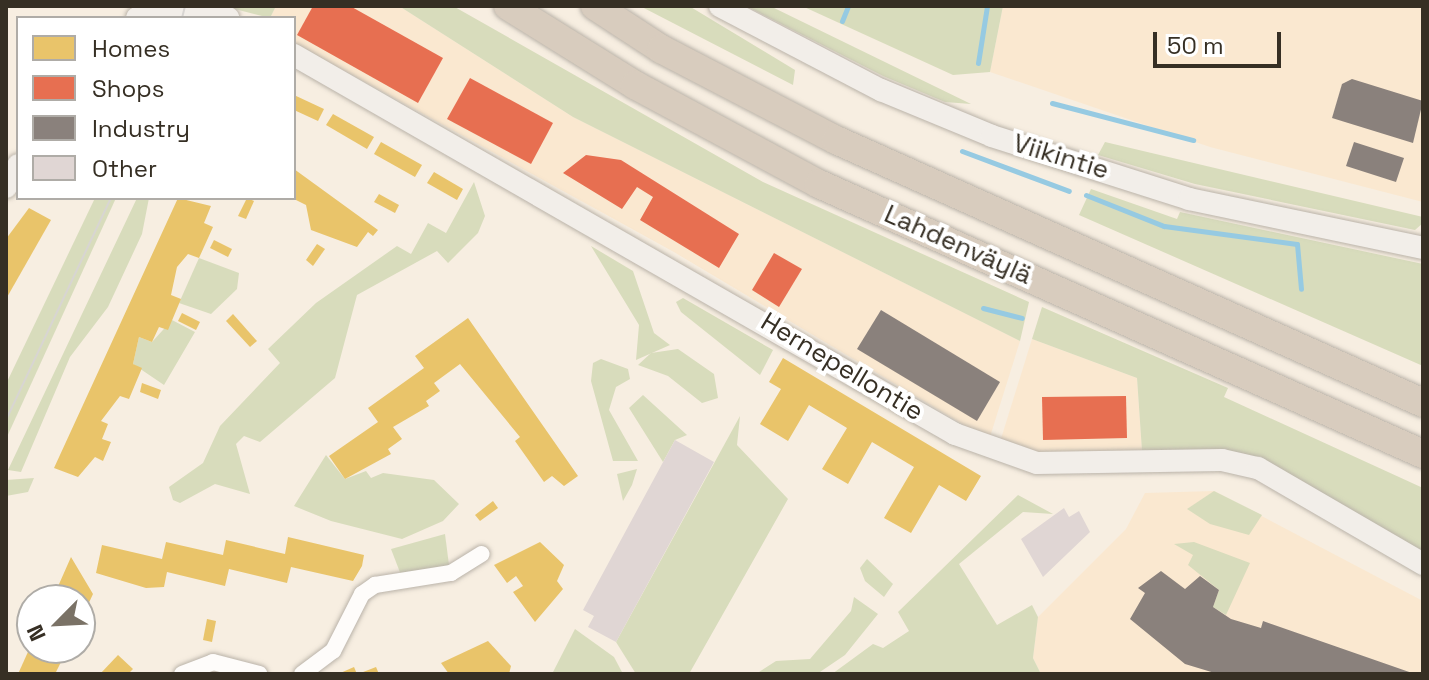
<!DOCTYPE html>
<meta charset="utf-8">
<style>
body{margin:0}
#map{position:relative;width:1429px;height:680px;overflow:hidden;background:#f7eee1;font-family:"Space Grotesk",sans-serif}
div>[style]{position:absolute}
.built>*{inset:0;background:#fae8d0}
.green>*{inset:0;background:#d8dcbc}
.homes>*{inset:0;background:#e9c46a}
.shops>*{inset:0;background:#e76f51}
.industry>*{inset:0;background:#8a817c}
.stream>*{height:5px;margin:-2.5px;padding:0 2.5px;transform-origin:2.5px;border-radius:2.5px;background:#96cae2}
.building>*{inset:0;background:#e0d6d4}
.roads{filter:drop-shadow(0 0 2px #bab3a9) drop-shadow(0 0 2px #bab3a9)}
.street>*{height:16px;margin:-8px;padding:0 8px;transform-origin:8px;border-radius:8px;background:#fefcfa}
.secondary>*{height:22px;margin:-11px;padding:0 11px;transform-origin:11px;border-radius:11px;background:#f2eee9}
.highway>*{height:28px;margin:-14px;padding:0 14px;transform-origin:14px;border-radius:14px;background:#d8ccbe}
.tram>*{height:2px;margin:-1px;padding:0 1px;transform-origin:1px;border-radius:1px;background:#d8d5d2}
span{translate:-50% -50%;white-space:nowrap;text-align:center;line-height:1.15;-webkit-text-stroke:8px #fff;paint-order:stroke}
.street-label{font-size:26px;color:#362f24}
.frame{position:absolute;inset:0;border:8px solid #362f24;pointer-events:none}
.legend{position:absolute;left:16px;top:16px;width:280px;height:184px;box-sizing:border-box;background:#fff;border:2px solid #afaca7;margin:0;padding:10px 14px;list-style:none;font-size:24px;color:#362f24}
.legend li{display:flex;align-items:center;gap:16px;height:40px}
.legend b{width:40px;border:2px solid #afaca7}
.north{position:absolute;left:16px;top:584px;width:80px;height:80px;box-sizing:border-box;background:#fff;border:2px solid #afaca7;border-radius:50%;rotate:246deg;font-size:22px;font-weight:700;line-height:32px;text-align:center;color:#362f24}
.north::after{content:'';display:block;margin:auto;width:28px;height:36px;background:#7a7266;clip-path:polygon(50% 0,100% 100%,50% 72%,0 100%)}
.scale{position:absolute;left:1153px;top:32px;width:128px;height:36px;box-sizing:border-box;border:4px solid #362f24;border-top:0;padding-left:10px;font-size:24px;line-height:28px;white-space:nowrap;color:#362f24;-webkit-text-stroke:6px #fff;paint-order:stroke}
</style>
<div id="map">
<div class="built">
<i style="clip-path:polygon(276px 6px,399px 6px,573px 117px,1020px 341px,989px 440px,674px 252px,294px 43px,294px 18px,270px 18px)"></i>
<i style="clip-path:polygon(1003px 6px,1423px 6px,1423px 202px,1210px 147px,990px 72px)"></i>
<i style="clip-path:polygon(1032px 339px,1137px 378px,1142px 451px,1042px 455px,999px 445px)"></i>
<i style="clip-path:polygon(1214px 491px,1423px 601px,1423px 674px,1041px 674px,1033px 658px,1038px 617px,1126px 529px,1145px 493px)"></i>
</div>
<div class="green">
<i style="clip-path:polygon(276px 6px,270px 18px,231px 8px,231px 6px)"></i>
<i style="clip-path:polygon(399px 6px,453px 6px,763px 182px,1029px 302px,1020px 341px,573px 117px)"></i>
<i style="clip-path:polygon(640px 6px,689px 6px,795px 70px,793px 85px)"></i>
<i style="clip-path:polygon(746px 6px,770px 6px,971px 104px,945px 102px,883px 76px)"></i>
<i style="clip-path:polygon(802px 6px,1003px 6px,990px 72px,953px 75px)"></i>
<i style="clip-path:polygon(1105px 142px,1423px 217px,1423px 223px,1415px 230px,1195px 184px,1098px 155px)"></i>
<i style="clip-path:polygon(474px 182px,485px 216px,478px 233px,448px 263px,437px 251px,357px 295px,335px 378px,260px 442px,244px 436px,236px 444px,250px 494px,215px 484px,180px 503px,173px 500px,169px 487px,203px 463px,220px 426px,280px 363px,268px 349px,316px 303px,397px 246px,411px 254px,428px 223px,446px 233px)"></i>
<i style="clip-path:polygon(1091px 189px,1177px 219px,1180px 212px,1423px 264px,1423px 366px,1079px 215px)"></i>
<i style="clip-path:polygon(95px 198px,116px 198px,6px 439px,6px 384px)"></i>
<i style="clip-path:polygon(137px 198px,149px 198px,142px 234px,108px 307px,70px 357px,21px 472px,8px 470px)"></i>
<i style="clip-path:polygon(591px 246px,633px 271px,654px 333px,670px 345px,636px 360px,639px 325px)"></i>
<i style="clip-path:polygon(199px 258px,239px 273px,237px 289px,211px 314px,179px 303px)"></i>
<i style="clip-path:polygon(683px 298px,773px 350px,760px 375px,681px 312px,676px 302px)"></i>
<i style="clip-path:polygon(1042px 307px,1228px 388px,1224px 397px,1423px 488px,1423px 556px,1248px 455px,1142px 451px,1137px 378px,1032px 339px)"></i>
<i style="clip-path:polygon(172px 320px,195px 332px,164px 385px,133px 364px,139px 337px,152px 342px)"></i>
<i style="clip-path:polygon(678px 349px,714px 374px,718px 398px,702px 403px,668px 376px,638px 365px,651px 353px)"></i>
<i style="clip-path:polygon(601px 359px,628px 369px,630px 379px,616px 387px,609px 410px,638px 461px,613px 461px,591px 381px,593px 363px)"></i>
<i style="clip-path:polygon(643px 395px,687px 435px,675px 440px,663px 462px,629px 408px)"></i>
<i style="clip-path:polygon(740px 416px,737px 445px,788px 499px,689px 674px,636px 674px,616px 642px)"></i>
<i style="clip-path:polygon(326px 455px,345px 479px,366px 471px,371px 478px,383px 473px,434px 480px,459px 504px,443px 521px,402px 539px,331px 521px,294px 506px)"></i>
<i style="clip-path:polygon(637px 469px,632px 485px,623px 501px,617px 474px)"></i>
<i style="clip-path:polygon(34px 478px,28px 492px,6px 496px,6px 480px)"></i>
<i style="clip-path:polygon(1214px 491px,1262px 515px,1249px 535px,1210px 524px,1187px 509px)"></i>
<i style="clip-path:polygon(1018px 495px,1053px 514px,1023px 512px,959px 564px,997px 625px,1032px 605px,1038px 617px,1033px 658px,1041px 674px,832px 674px,873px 644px,883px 648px,909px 631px,898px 612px)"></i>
<i style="clip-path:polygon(445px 534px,449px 565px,401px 575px,391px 549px)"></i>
<i style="clip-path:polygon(1194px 542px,1250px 563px,1226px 615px,1213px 607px,1219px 590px,1188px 565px,1193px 555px,1174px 544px)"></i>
<i style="clip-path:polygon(867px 559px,893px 584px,884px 597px,865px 581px,860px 568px)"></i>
<i style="clip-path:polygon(854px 597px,878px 614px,845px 655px,817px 674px,756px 674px,776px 661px,810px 659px,851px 611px)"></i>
<i style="clip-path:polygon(575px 629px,614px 657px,623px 674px,552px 674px)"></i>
</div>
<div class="homes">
<i style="clip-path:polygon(294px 95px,324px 109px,318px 121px,294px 110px)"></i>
<i style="clip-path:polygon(333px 114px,374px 137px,367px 149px,326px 125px)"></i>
<i style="clip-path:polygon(381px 142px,422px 165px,415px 177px,374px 154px)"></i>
<i style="clip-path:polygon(294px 169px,378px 230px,373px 236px,368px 232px,357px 247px,311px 230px,306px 205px,294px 199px)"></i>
<i style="clip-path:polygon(434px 172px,463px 189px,457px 200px,427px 183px)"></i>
<i style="clip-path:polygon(379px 194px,399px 205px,395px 213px,374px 202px)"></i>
<i style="clip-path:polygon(178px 198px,211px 206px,204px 223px,213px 227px,199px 258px,188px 254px,177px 267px,171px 295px,181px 299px,168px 330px,159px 327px,152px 342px,139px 337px,133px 364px,142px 368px,129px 399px,120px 396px,101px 421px,108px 424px,102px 439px,111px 442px,103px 461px,95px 457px,78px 477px,54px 468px)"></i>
<i style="clip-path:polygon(247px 198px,254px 201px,246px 219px,238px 216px)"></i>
<i style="clip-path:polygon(29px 208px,51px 220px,6px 299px,6px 239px)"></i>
<i style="clip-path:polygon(214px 240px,232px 249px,228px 257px,210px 248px)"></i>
<i style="clip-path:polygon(317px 244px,325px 249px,313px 266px,306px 260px)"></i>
<i style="clip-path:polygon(182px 313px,200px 322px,196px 330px,178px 321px)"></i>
<i style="clip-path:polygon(233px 314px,257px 341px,250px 347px,226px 321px)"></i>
<i style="clip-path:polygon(468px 318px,578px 476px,564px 486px,552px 476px,544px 482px,515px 441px,520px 437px,460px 364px,434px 383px,440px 391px,426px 401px,429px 406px,393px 427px,402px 439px,388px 449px,391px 454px,345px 479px,329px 456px,378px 422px,368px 408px,424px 368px,415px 356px)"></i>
<i style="clip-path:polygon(783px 358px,981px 476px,966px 501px,939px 485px,911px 533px,884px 518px,914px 467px,872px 442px,848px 484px,822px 469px,847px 428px,809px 405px,788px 441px,760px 424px,781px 389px,769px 382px)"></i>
<i style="clip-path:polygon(142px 383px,161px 390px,158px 399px,140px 392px)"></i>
<i style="clip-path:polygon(493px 501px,498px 508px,480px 521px,475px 515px)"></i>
<i style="clip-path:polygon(288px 537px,364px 555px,362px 566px,353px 581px,291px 567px,287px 583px,229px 569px,225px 586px,167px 572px,164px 587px,146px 588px,96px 573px,102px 545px,162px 559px,166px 542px,223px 555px,226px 540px,285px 554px)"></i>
<i style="clip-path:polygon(540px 542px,564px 565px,557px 581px,563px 589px,535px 622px,513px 592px,523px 586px,516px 576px,507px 583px,494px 565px)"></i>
<i style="clip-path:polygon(71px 557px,93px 594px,80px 622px,80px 600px,52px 600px)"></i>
<i style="clip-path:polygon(207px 619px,216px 621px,212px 642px,203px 640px)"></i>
<i style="clip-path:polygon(488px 641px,511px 666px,509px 674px,449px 674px,441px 663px)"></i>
<i style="clip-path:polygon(32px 643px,68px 648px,55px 674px,18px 674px)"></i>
<i style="clip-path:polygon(118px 655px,133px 669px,128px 674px,100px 674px)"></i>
<i style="clip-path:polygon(354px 667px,357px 674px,338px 674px)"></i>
<i style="clip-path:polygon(376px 667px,379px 674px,358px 674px)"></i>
</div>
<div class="shops">
<i style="clip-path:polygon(313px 6px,350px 6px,443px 58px,418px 103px,297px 35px)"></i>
<i style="clip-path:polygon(470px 78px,553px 123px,531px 164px,447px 119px)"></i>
<i style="clip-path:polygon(586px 155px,621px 160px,739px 234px,719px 268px,640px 220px,653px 197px,637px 187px,622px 209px,563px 173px)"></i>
<i style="clip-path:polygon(774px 253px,802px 269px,779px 307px,752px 290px)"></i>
<i style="clip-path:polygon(1126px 396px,1127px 438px,1043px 440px,1042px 397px)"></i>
</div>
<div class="industry">
<i style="clip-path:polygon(1352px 79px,1423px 101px,1413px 143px,1332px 118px,1342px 84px)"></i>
<i style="clip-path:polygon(1354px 142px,1404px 158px,1396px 182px,1346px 166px)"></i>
<i style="clip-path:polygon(881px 310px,1000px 382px,977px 421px,857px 349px)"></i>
<i style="clip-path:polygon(1161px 571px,1185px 589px,1200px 576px,1219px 590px,1213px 607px,1231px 619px,1261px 628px,1263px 621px,1415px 674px,1218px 674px,1185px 664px,1130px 619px,1145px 593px,1138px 588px)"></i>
</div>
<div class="stream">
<i style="left:842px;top:21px;width:16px;rotate:-68deg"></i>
<i style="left:978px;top:63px;width:58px;rotate:-81deg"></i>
<i style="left:1052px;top:103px;width:146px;rotate:14.7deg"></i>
<i style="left:962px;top:151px;width:114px;rotate:20.5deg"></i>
<i style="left:1086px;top:195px;width:84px;rotate:21.7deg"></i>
<i style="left:1164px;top:226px;width:134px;rotate:7.7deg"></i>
<i style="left:1297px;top:244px;width:45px;rotate:84.9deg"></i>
<i style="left:983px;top:308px;width:40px;rotate:14.4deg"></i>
</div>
<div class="building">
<i style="clip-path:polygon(675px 440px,714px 462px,616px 642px,588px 627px,594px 616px,583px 610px)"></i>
<i style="clip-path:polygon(1064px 508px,1069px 517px,1079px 511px,1090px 532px,1043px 577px,1021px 539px)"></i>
</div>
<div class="roads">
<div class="street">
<i style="left:182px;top:674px;width:33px;rotate:-21deg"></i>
<i style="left:213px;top:662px;width:48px;rotate:14.6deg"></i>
<i style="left:302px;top:674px;width:39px;rotate:-37deg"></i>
<i style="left:333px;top:651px;width:64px;rotate:-63deg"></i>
<i style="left:362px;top:594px;width:16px;rotate:-35deg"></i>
<i style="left:375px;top:585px;width:77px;rotate:-9deg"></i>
<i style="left:451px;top:573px;width:36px;rotate:-32deg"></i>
</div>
<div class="secondary">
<i style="left:720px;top:6px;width:182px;rotate:27.6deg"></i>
<i style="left:881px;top:90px;width:120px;rotate:22.5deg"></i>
<i style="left:992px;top:136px;width:207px;rotate:17.7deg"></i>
<i style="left:1189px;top:199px;width:239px;rotate:11.8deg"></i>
<i style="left:137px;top:18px;width:36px;rotate:-14deg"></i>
<i style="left:172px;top:9px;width:57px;rotate:9.1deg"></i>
<i style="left:294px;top:55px;width:762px;rotate:29.83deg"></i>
<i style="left:955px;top:434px;width:87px;rotate:19.5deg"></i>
<i style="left:1037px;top:463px;width:185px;rotate:-0.9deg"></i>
<i style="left:1222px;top:460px;width:37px;rotate:13deg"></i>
<i style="left:1258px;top:468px;width:191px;rotate:30.2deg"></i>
<i style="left:6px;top:187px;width:25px;rotate:-61deg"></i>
</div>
<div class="highway">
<i style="left:508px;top:6px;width:150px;rotate:31.9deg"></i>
<i style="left:635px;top:85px;width:209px;rotate:28.3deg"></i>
<i style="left:819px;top:184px;width:662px;rotate:24.09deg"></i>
<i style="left:595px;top:6px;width:79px;rotate:33.1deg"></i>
<i style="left:661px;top:49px;width:197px;rotate:27.5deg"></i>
<i style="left:836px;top:140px;width:643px;rotate:24.13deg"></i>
</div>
</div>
<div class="tram">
<i style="left:182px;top:18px;width:12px;rotate:-76deg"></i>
<i style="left:6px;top:420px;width:246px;rotate:-64.7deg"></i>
</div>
<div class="street-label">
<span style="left:1061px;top:157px;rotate:17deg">Viikintie</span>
<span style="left:958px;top:245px;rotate:24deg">Lahdenväylä</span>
<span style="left:842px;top:367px;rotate:31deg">Hernepellontie</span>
</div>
<div class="frame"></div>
<ul class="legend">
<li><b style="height:22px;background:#e9c46a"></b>Homes</li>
<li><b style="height:22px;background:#e76f51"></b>Shops</li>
<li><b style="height:22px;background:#8a817c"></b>Industry</li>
<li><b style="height:22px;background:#e0d6d4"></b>Other</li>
</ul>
<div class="north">N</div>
<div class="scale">50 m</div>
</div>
